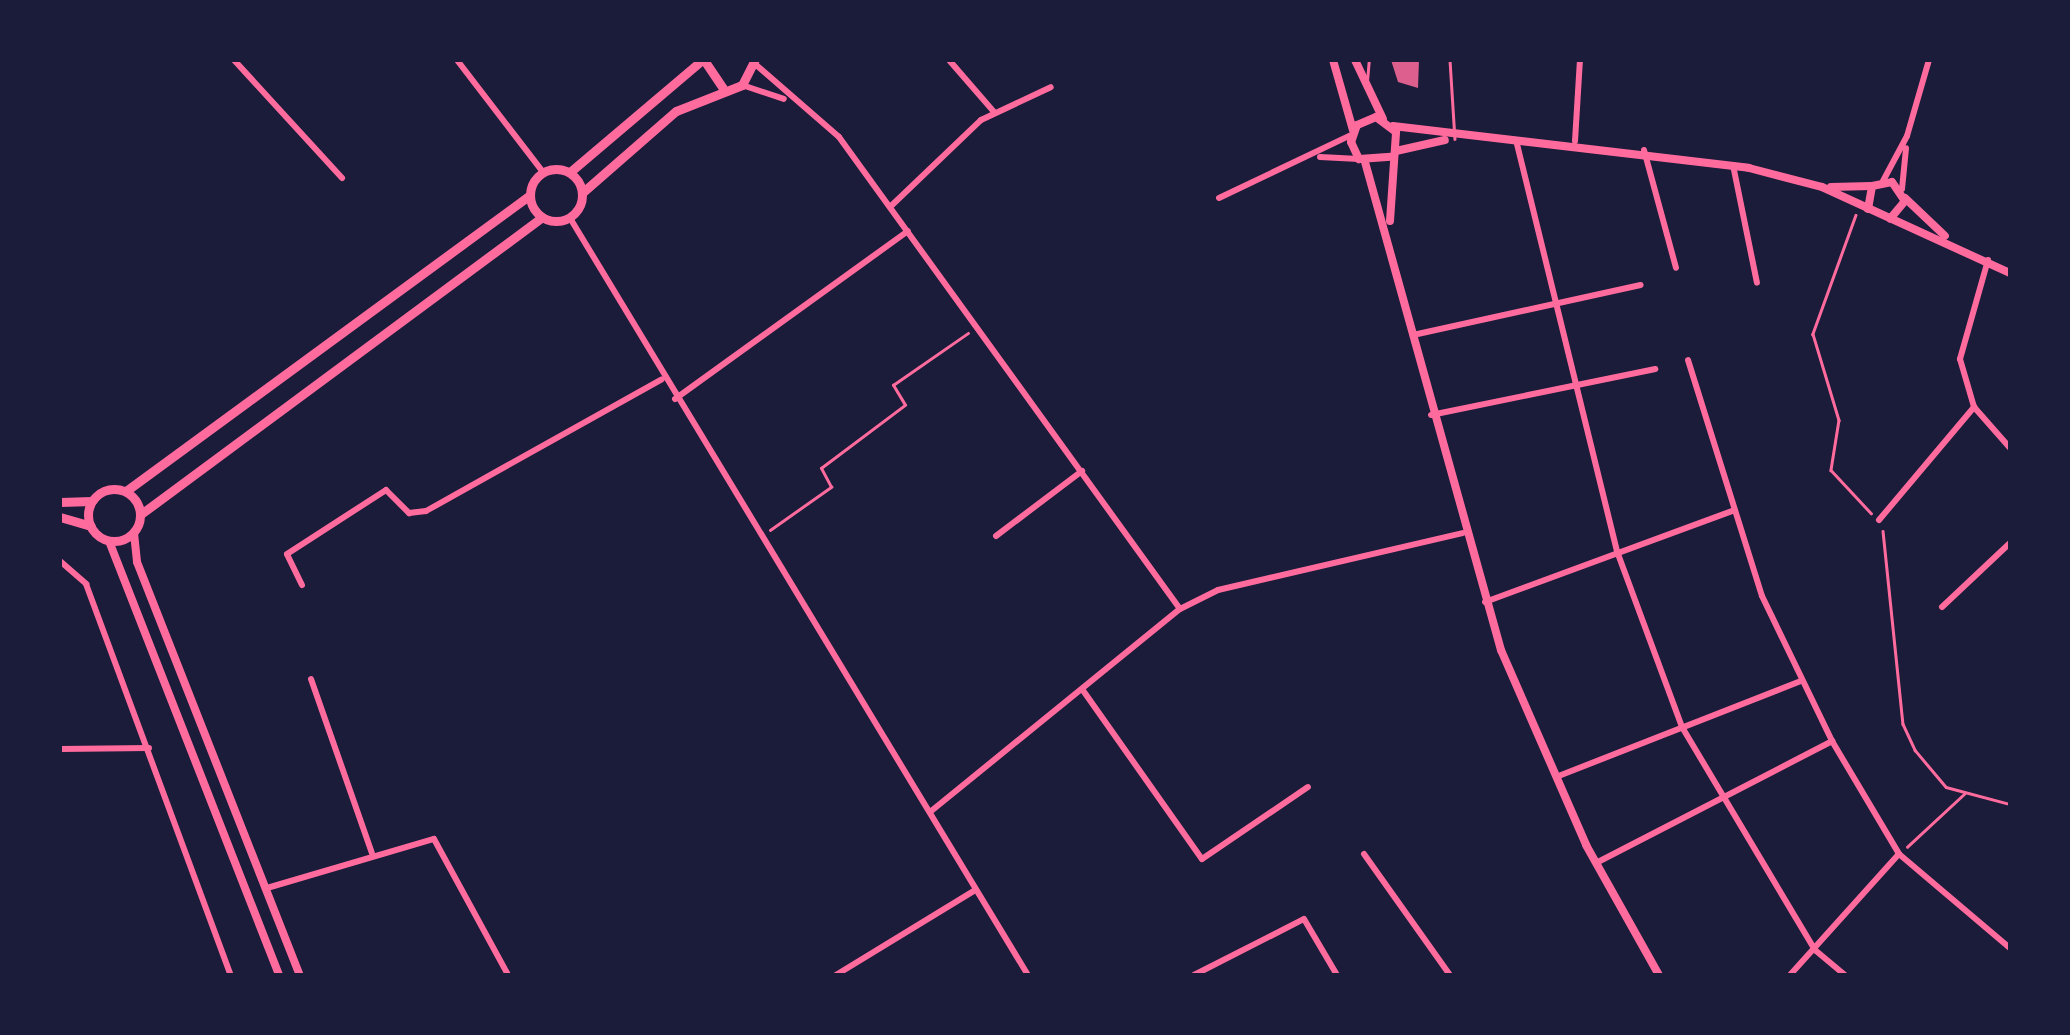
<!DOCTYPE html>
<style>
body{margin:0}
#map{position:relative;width:2070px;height:1035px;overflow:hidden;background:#1b1b3a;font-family:Inter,sans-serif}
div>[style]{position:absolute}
.building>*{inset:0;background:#dd5f8e}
.path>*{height:2.5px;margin:-1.25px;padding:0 1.25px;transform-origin:1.25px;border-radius:1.25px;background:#ff6b9d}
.service>*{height:2.5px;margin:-1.25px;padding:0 1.25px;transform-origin:1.25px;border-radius:1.25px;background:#ff6b9d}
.minor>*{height:6px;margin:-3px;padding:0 3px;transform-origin:3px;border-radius:3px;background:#ff6b9d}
.tertiary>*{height:8px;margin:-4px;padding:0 4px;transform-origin:4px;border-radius:4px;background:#ff6b9d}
.secondary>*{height:9px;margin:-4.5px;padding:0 4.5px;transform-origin:4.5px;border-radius:4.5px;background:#ff6b9d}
.secondary>.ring{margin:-4.5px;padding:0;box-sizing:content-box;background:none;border:9px solid #ff6b9d;border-radius:50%}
span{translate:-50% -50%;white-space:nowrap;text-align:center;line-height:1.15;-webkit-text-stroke:10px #1b1b3a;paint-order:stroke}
.frame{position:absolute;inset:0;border:62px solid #1b1b3a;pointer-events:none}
</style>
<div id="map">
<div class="building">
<i style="clip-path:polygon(1391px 60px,1419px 60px,1418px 88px,1398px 82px)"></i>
</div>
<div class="path">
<i style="left:1856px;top:215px;width:127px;rotate:109.9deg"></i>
<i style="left:1813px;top:334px;width:90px;rotate:73.2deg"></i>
<i style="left:1839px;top:420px;width:51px;rotate:99.1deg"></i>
<i style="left:1831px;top:470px;width:59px;rotate:47.1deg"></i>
<i style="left:770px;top:530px;width:75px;rotate:-35.2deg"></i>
<i style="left:831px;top:487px;width:21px;rotate:-118deg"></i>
<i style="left:821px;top:468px;width:105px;rotate:-36.9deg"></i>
<i style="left:905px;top:405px;width:23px;rotate:-121deg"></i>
<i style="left:893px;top:385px;width:91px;rotate:-34.7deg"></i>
<i style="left:1883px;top:531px;width:194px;rotate:84.1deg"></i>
<i style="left:1903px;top:724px;width:29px;rotate:65deg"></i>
<i style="left:1915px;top:750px;width:48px;rotate:50deg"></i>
<i style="left:1946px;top:787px;width:66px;rotate:14.9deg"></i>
<i style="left:1907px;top:847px;width:78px;rotate:-42.9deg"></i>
</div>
<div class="service">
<i style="left:1450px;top:60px;width:79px;rotate:86.4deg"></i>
<i style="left:1367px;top:81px;width:21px;rotate:-85deg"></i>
</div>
<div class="minor">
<i style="left:234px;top:60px;width:160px;rotate:47.5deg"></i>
<i style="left:457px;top:60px;width:141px;rotate:52.5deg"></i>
<i style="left:949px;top:60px;width:69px;rotate:49.1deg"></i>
<i style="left:755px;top:64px;width:111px;rotate:41deg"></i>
<i style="left:839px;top:137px;width:582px;rotate:54.15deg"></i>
<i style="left:742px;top:85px;width:44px;rotate:18.4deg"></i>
<i style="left:1516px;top:140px;width:426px;rotate:76.2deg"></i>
<i style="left:1618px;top:554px;width:184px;rotate:69.7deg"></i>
<i style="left:1682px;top:727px;width:260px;rotate:59.2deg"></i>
<i style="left:1815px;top:950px;width:39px;rotate:40deg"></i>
<i style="left:1575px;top:141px;width:81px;rotate:-86.5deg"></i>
<i style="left:1644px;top:150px;width:122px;rotate:74.8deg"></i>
<i style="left:1320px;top:157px;width:39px;rotate:3deg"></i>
<i style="left:1733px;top:165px;width:120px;rotate:78.5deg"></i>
<i style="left:1883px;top:181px;width:51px;rotate:-61.9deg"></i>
<i style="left:1907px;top:136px;width:79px;rotate:-73.9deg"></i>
<i style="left:1902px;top:189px;width:41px;rotate:-84.4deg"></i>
<i style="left:1219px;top:198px;width:146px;rotate:-25.5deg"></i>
<i style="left:890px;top:207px;width:126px;rotate:-43.7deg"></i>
<i style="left:981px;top:120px;width:77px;rotate:-25.2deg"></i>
<i style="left:570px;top:218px;width:885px;rotate:58.83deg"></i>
<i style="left:1988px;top:260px;width:103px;rotate:105.8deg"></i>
<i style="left:1960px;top:359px;width:50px;rotate:73.7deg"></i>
<i style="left:1974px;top:407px;width:55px;rotate:48.7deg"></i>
<i style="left:1413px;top:335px;width:233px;rotate:-12.4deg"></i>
<i style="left:1688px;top:360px;width:247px;rotate:72.6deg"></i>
<i style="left:1762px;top:596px;width:161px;rotate:64.2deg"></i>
<i style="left:1832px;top:741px;width:131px;rotate:59.3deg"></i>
<i style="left:1899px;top:854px;width:145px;rotate:40.3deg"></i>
<i style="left:675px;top:399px;width:287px;rotate:-35.8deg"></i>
<i style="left:1431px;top:415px;width:229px;rotate:-11.6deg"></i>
<i style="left:1879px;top:520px;width:148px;rotate:-49.9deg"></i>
<i style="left:996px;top:536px;width:108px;rotate:-37.1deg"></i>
<i style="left:60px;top:561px;width:35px;rotate:41deg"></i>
<i style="left:86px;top:584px;width:417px;rotate:69.7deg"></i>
<i style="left:302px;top:585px;width:34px;rotate:-116deg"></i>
<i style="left:287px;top:554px;width:118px;rotate:-32.9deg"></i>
<i style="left:386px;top:490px;width:33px;rotate:45deg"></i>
<i style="left:409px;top:513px;width:17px;rotate:-7deg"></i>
<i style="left:426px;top:511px;width:270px;rotate:-29.2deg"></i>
<i style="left:1485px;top:602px;width:263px;rotate:-20.2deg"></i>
<i style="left:1942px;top:607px;width:93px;rotate:-43.3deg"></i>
<i style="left:311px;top:679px;width:184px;rotate:70.7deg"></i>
<i style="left:1082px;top:689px;width:208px;rotate:54.8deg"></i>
<i style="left:1202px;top:859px;width:128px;rotate:-34.2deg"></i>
<i style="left:60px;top:749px;width:89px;rotate:-0.6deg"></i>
<i style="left:1556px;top:777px;width:263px;rotate:-21.4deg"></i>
<i style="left:930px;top:812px;width:322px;rotate:-39.1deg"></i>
<i style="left:1180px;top:609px;width:42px;rotate:-26.6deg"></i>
<i style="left:1218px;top:590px;width:251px;rotate:-13.1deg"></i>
<i style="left:1364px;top:854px;width:148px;rotate:54.6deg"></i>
<i style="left:1596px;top:863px;width:266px;rotate:-27.3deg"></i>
<i style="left:267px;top:888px;width:174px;rotate:-16.4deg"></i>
<i style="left:434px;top:839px;width:155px;rotate:61.4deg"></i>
<i style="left:836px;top:975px;width:163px;rotate:-31.4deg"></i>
<i style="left:1194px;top:975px;width:123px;rotate:-27deg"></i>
<i style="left:1304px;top:919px;width:65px;rotate:59.5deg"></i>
<i style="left:1790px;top:975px;width:163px;rotate:-48deg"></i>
</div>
<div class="tertiary">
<i style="left:1333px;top:60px;width:73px;rotate:74.1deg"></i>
<i style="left:1355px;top:60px;width:65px;rotate:64.6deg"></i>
<i style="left:1393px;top:126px;width:358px;rotate:6.7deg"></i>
<i style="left:1749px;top:168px;width:75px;rotate:14.6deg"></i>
<i style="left:1822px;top:187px;width:207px;rotate:24.6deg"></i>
<i style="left:1396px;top:151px;width:50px;rotate:-12.7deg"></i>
<i style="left:1365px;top:162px;width:507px;rotate:74.43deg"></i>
<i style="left:1501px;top:650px;width:213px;rotate:66.4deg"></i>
<i style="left:1586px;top:845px;width:149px;rotate:60.7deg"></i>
<i style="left:1831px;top:187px;width:41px;rotate:-1.4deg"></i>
<i style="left:1905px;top:198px;width:55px;rotate:43.5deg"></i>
<i style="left:1868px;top:209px;width:23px;rotate:-80deg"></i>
<i style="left:1872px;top:186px;width:20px;rotate:-11deg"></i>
<i style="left:1892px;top:182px;width:23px;rotate:56deg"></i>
<i style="left:1905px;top:201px;width:23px;rotate:130deg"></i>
<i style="left:1390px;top:221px;width:89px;rotate:-86.1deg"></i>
<i style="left:1396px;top:132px;width:25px;rotate:-143deg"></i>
<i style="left:1376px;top:117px;width:21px;rotate:157deg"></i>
<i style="left:1357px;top:125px;width:18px;rotate:109deg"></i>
<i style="left:1351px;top:142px;width:19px;rotate:65deg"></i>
<i style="left:1359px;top:159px;width:32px;rotate:-4deg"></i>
<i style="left:134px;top:533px;width:29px;rotate:84deg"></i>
<i style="left:137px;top:562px;width:444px;rotate:68.5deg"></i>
<i style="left:109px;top:541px;width:466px;rotate:68.6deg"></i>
</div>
<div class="secondary">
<i style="left:704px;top:60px;width:34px;rotate:56deg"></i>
<i class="ring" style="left:530px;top:169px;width:43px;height:43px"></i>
<i style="left:570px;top:172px;width:173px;rotate:-40.3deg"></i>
<i style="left:583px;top:192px;width:123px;rotate:-41.1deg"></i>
<i style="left:676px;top:111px;width:71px;rotate:-21.5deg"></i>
<i style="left:742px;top:85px;width:28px;rotate:-63deg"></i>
<i class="ring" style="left:88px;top:489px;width:43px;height:43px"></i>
<i style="left:126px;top:491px;width:501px;rotate:-36.23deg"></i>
<i style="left:60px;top:502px;width:32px;rotate:-2deg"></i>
<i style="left:141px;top:514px;width:499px;rotate:-36.5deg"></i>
<i style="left:60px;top:517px;width:32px;rotate:16deg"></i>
</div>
<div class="frame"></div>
</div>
